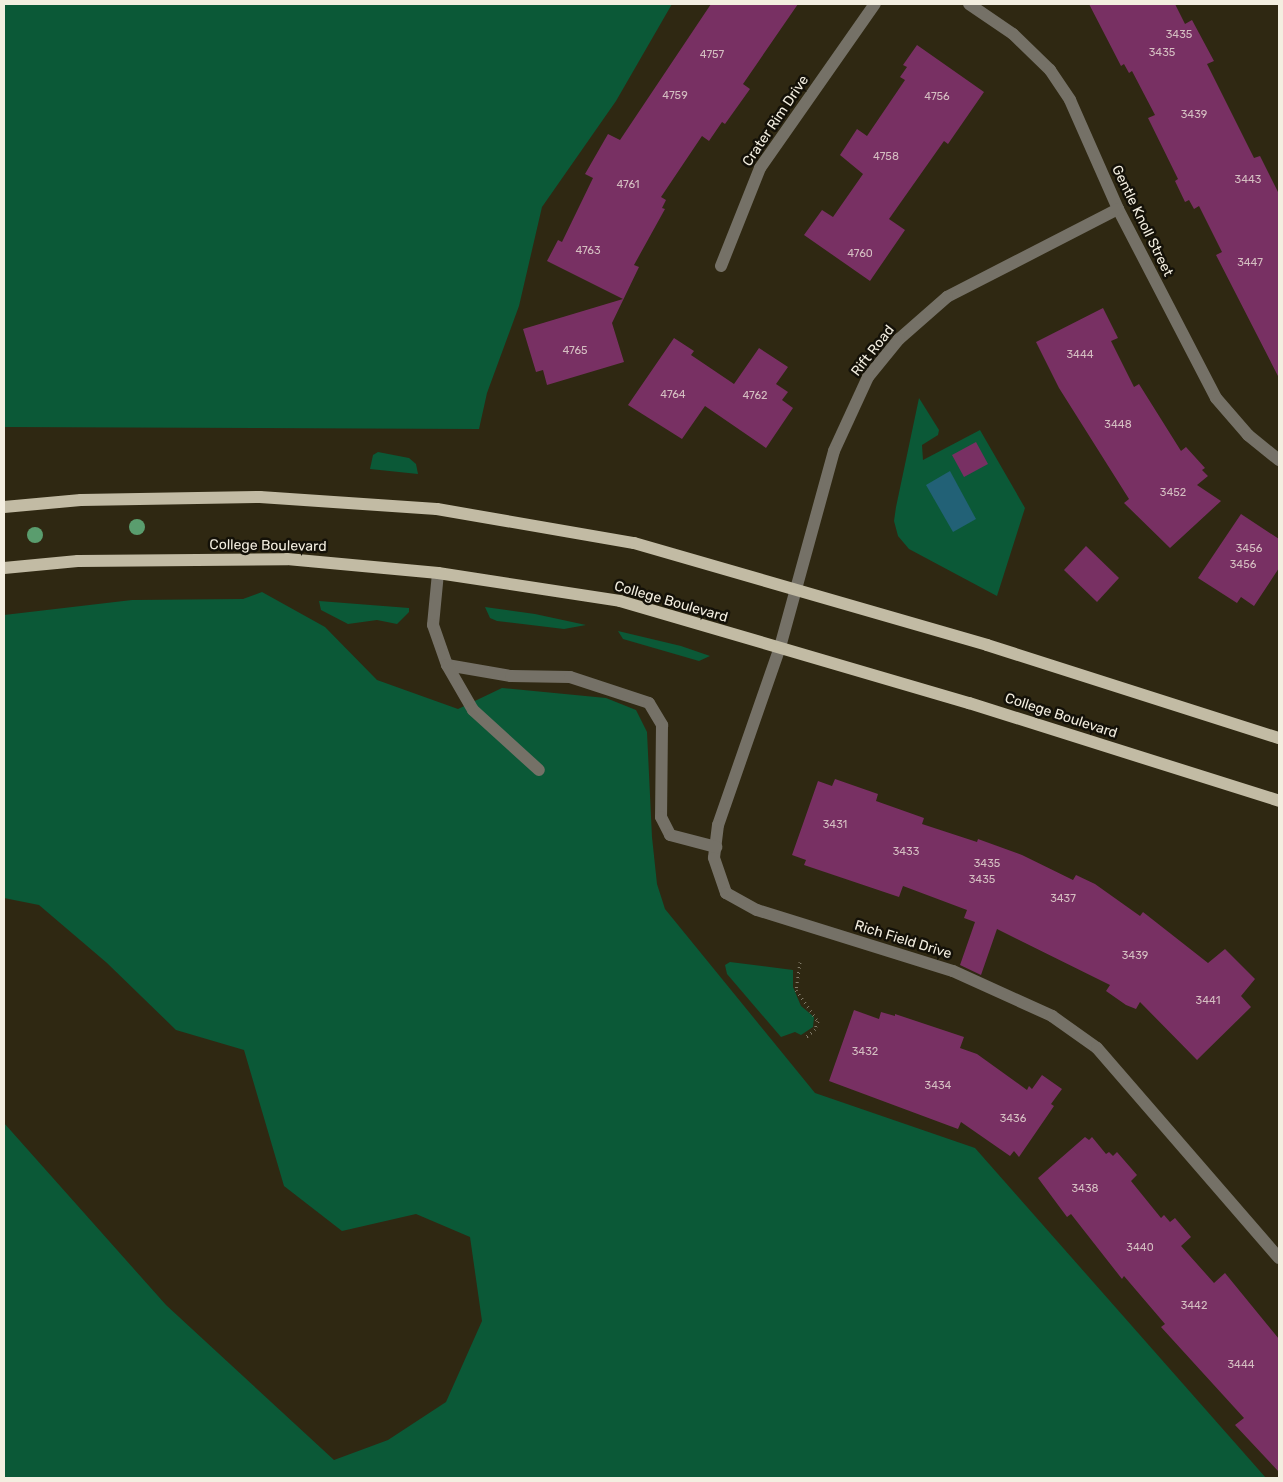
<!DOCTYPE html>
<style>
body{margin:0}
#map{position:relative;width:1283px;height:1482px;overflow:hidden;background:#2f2812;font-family:Rubik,sans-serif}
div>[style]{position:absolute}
.green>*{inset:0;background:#0b5937}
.water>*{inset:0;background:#226176}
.building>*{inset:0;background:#783063}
.path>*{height:3px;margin-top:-1.5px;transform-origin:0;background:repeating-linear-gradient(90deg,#827c6a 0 1px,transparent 0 5px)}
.minor>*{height:12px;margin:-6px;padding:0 6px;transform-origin:6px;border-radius:6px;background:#757167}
.major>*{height:12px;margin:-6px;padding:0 6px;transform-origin:6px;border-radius:6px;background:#c2bba4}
.trees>*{width:16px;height:16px;margin:-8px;border-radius:50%;background:#5a9d6e}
span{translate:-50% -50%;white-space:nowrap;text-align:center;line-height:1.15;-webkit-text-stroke:5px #141108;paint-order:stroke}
.number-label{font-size:11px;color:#d4bec1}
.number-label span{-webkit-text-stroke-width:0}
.street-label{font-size:14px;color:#f3eee0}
.frame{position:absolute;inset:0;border:5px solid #f3eee0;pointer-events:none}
</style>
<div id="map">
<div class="green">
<i style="clip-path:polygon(4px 4px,672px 4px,616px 101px,542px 207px,519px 306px,487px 393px,479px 429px,4px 427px)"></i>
<i style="clip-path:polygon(919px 398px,939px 430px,938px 435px,922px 445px,923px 460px,980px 430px,1025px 508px,997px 596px,909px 549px,898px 536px,894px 521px,896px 507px)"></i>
<i style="clip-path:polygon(378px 452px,409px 458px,416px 464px,418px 474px,370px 469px,373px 455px)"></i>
<i style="clip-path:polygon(262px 592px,325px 627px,377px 680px,458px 709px,502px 688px,606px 698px,636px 710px,647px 732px,652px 837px,657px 884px,665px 909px,815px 1093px,975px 1148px,1266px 1478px,4px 1478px,4px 1123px,166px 1305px,334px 1460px,388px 1440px,446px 1402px,482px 1321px,470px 1237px,416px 1214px,342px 1231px,284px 1186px,244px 1050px,176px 1030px,107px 963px,39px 905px,4px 898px,4px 615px,132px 600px,243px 599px)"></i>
<i style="clip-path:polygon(319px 601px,409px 608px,409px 612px,397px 624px,377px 620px,348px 624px,321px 610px)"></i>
<i style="clip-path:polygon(485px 607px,535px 614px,586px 625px,564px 629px,497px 621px,490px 618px)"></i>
<i style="clip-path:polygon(618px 631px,681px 646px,710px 656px,699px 661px,623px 639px)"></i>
<i style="clip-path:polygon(730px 962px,793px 970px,793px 987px,801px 1006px,814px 1017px,813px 1027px,801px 1035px,795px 1032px,781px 1037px,727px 974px,725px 965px)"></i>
</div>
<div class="water">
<i style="clip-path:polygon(950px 471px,976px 519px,953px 532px,926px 485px)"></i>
</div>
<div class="building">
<i style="clip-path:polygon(711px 4px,798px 4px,743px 84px,750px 89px,725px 124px,722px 122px,709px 141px,702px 136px,661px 197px,666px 200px,662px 208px,665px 209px,634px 265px,639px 267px,612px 323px,624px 362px,547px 385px,543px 370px,536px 372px,523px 329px,623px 299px,547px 261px,558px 240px,562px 242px,593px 178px,585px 174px,608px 134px,620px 140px)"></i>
<i style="clip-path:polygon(1089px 4px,1175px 4px,1185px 24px,1192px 20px,1214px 61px,1207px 64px,1254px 158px,1260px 156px,1279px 194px,1279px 378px,1216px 255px,1222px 252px,1199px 206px,1194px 209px,1189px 200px,1185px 202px,1175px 181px,1178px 179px,1148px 118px,1155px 115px,1132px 71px,1129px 73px,1124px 64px,1121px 66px)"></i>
<i style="clip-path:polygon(917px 45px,984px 92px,948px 144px,944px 141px,889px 219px,905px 230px,870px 281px,804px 235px,822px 210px,833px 217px,863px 174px,840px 155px,857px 129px,867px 136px,905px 80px,900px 77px,907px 67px,903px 65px)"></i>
<i style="clip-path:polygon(1103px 308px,1118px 338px,1111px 341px,1134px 387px,1139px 384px,1181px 451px,1186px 447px,1205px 468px,1202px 470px,1208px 476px,1197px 485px,1221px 501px,1170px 548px,1124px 503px,1129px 499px,1059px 388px,1036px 342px)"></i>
<i style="clip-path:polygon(674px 338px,694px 351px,691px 355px,734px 384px,759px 348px,788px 367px,776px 384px,788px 392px,782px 400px,793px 408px,766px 448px,705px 406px,682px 439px,628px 405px)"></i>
<i style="clip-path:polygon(976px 442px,988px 464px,964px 477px,952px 455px)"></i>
<i style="clip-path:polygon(1241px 514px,1279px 539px,1279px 568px,1254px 606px,1241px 597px,1237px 603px,1198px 578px)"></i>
<i style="clip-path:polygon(1086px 546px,1119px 578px,1097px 602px,1064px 570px)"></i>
<i style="clip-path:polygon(835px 779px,878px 794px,876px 801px,924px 818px,922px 824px,977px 842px,978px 839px,1022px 855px,1073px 880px,1076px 875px,1095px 884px,1140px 916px,1143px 912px,1208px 963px,1225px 949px,1255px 979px,1241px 996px,1251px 1007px,1197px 1060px,1140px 1002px,1136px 1009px,1126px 1005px,1106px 991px,1110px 985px,997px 929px,981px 975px,960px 965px,975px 922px,964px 918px,967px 910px,903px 886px,899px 897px,804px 865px,806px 860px,792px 855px,818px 781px,832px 786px)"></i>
<i style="clip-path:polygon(854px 1010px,879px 1019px,881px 1012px,895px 1016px,895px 1014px,964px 1037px,960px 1048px,977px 1054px,1027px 1090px,1029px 1086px,1032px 1089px,1042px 1075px,1062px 1089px,1051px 1104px,1054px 1106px,1019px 1157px,1014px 1151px,1010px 1156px,961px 1122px,958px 1129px,829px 1081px)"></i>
<i style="clip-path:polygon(1085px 1137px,1089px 1140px,1092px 1137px,1106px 1154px,1109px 1152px,1113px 1156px,1117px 1152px,1137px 1175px,1131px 1181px,1161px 1218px,1164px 1215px,1170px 1222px,1175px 1218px,1191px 1237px,1181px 1246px,1214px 1283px,1225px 1273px,1279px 1339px,1279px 1472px,1235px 1425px,1244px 1418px,1161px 1327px,1165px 1324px,1124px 1276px,1122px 1279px,1071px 1214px,1067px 1217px,1038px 1178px)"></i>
</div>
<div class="path">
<i style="left:800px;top:962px;width:28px;rotate:98deg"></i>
<i style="left:796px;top:990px;width:38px;rotate:55deg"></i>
<i style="left:818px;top:1021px;width:9px;rotate:111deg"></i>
<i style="left:815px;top:1029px;width:13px;rotate:138deg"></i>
</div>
<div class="minor">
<i style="left:969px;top:4px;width:53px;rotate:34.3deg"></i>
<i style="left:1013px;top:34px;width:52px;rotate:44.2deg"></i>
<i style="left:1050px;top:70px;width:36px;rotate:56deg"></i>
<i style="left:1070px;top:100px;width:119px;rotate:66.2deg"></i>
<i style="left:1118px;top:209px;width:213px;rotate:62.6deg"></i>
<i style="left:1216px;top:398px;width:49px;rotate:49.1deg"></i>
<i style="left:1248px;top:435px;width:40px;rotate:39deg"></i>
<i style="left:1118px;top:209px;width:192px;rotate:152.8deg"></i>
<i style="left:947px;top:297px;width:64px;rotate:138.8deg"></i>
<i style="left:899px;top:339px;width:49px;rotate:129.2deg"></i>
<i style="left:868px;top:377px;width:81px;rotate:114.7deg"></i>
<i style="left:834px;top:451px;width:206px;rotate:105.4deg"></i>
<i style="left:779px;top:650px;width:185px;rotate:109.2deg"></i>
<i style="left:718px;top:825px;width:33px;rotate:97deg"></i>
<i style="left:714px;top:858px;width:37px;rotate:71deg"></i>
<i style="left:726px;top:893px;width:35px;rotate:29deg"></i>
<i style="left:757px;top:910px;width:205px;rotate:17.3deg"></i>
<i style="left:953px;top:971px;width:109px;rotate:24.4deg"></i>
<i style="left:1052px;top:1016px;width:55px;rotate:35.4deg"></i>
<i style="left:1097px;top:1048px;width:278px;rotate:49.1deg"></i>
<i style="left:721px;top:266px;width:105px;rotate:-68.3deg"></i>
<i style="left:760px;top:168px;width:200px;rotate:-55deg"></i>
<i style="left:438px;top:573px;width:52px;rotate:95.5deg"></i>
<i style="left:433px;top:625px;width:42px;rotate:70.7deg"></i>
<i style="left:447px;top:665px;width:65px;rotate:9.8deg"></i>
<i style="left:511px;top:676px;width:59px;rotate:1deg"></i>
<i style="left:570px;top:677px;width:83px;rotate:18.2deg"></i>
<i style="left:649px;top:703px;width:26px;rotate:59deg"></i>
<i style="left:662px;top:725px;width:92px;rotate:90.6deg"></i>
<i style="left:661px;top:817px;width:20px;rotate:63deg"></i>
<i style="left:670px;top:835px;width:48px;rotate:14.6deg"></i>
<i style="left:447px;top:665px;width:52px;rotate:60deg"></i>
<i style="left:473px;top:710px;width:89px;rotate:42.3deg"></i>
</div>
<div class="major">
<i style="left:4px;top:507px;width:77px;rotate:-5.2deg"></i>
<i style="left:81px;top:500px;width:179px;rotate:-1deg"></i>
<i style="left:260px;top:497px;width:177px;rotate:3.9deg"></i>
<i style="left:437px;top:509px;width:200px;rotate:9.8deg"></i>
<i style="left:634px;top:543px;width:367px;rotate:16.1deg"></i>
<i style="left:987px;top:645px;width:306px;rotate:17.7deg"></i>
<i style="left:4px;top:568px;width:74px;rotate:-5.4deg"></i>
<i style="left:78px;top:561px;width:209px;rotate:-0.5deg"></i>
<i style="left:287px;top:559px;width:152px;rotate:5.3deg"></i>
<i style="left:438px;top:573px;width:184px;rotate:8.7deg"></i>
<i style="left:620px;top:601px;width:364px;rotate:16.3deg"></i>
<i style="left:969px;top:703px;width:325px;rotate:17.5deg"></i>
</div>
<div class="trees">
<i style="left:137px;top:527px"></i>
<i style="left:35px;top:535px"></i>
</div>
<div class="number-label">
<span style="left:1179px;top:35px">3435</span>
<span style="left:1162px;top:53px">3435</span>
<span style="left:712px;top:55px">4757</span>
<span style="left:675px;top:96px">4759</span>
<span style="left:937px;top:97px">4756</span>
<span style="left:1194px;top:115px">3439</span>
<span style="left:886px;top:157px">4758</span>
<span style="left:1248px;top:180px">3443</span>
<span style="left:628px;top:185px">4761</span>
<span style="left:588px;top:251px">4763</span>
<span style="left:860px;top:254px">4760</span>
<span style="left:1250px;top:263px">3447</span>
<span style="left:575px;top:351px">4765</span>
<span style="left:1080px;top:355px">3444</span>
<span style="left:673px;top:395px">4764</span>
<span style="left:755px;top:396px">4762</span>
<span style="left:1118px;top:425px">3448</span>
<span style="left:1173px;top:493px">3452</span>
<span style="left:1249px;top:549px">3456</span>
<span style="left:1243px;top:565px">3456</span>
<span style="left:835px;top:825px">3431</span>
<span style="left:906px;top:852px">3433</span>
<span style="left:987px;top:864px">3435</span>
<span style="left:982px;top:880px">3435</span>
<span style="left:1063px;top:899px">3437</span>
<span style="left:1135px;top:956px">3439</span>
<span style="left:1208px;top:1001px">3441</span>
<span style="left:865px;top:1052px">3432</span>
<span style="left:938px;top:1086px">3434</span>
<span style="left:1013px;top:1119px">3436</span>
<span style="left:1085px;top:1189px">3438</span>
<span style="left:1140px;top:1248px">3440</span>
<span style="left:1194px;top:1306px">3442</span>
<span style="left:1241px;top:1365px">3444</span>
</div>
<div class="street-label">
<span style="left:776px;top:121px;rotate:-56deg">Crater Rim Drive</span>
<span style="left:1142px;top:221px;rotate:64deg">Gentle Knoll Street</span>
<span style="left:873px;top:351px;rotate:-52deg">Rift Road</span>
<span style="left:268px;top:546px;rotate:1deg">College Boulevard</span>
<span style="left:671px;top:602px;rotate:16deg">College Boulevard</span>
<span style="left:1061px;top:716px;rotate:18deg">College Boulevard</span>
<span style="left:903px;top:940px;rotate:17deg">Rich Field Drive</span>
</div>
<div class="frame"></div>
</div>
